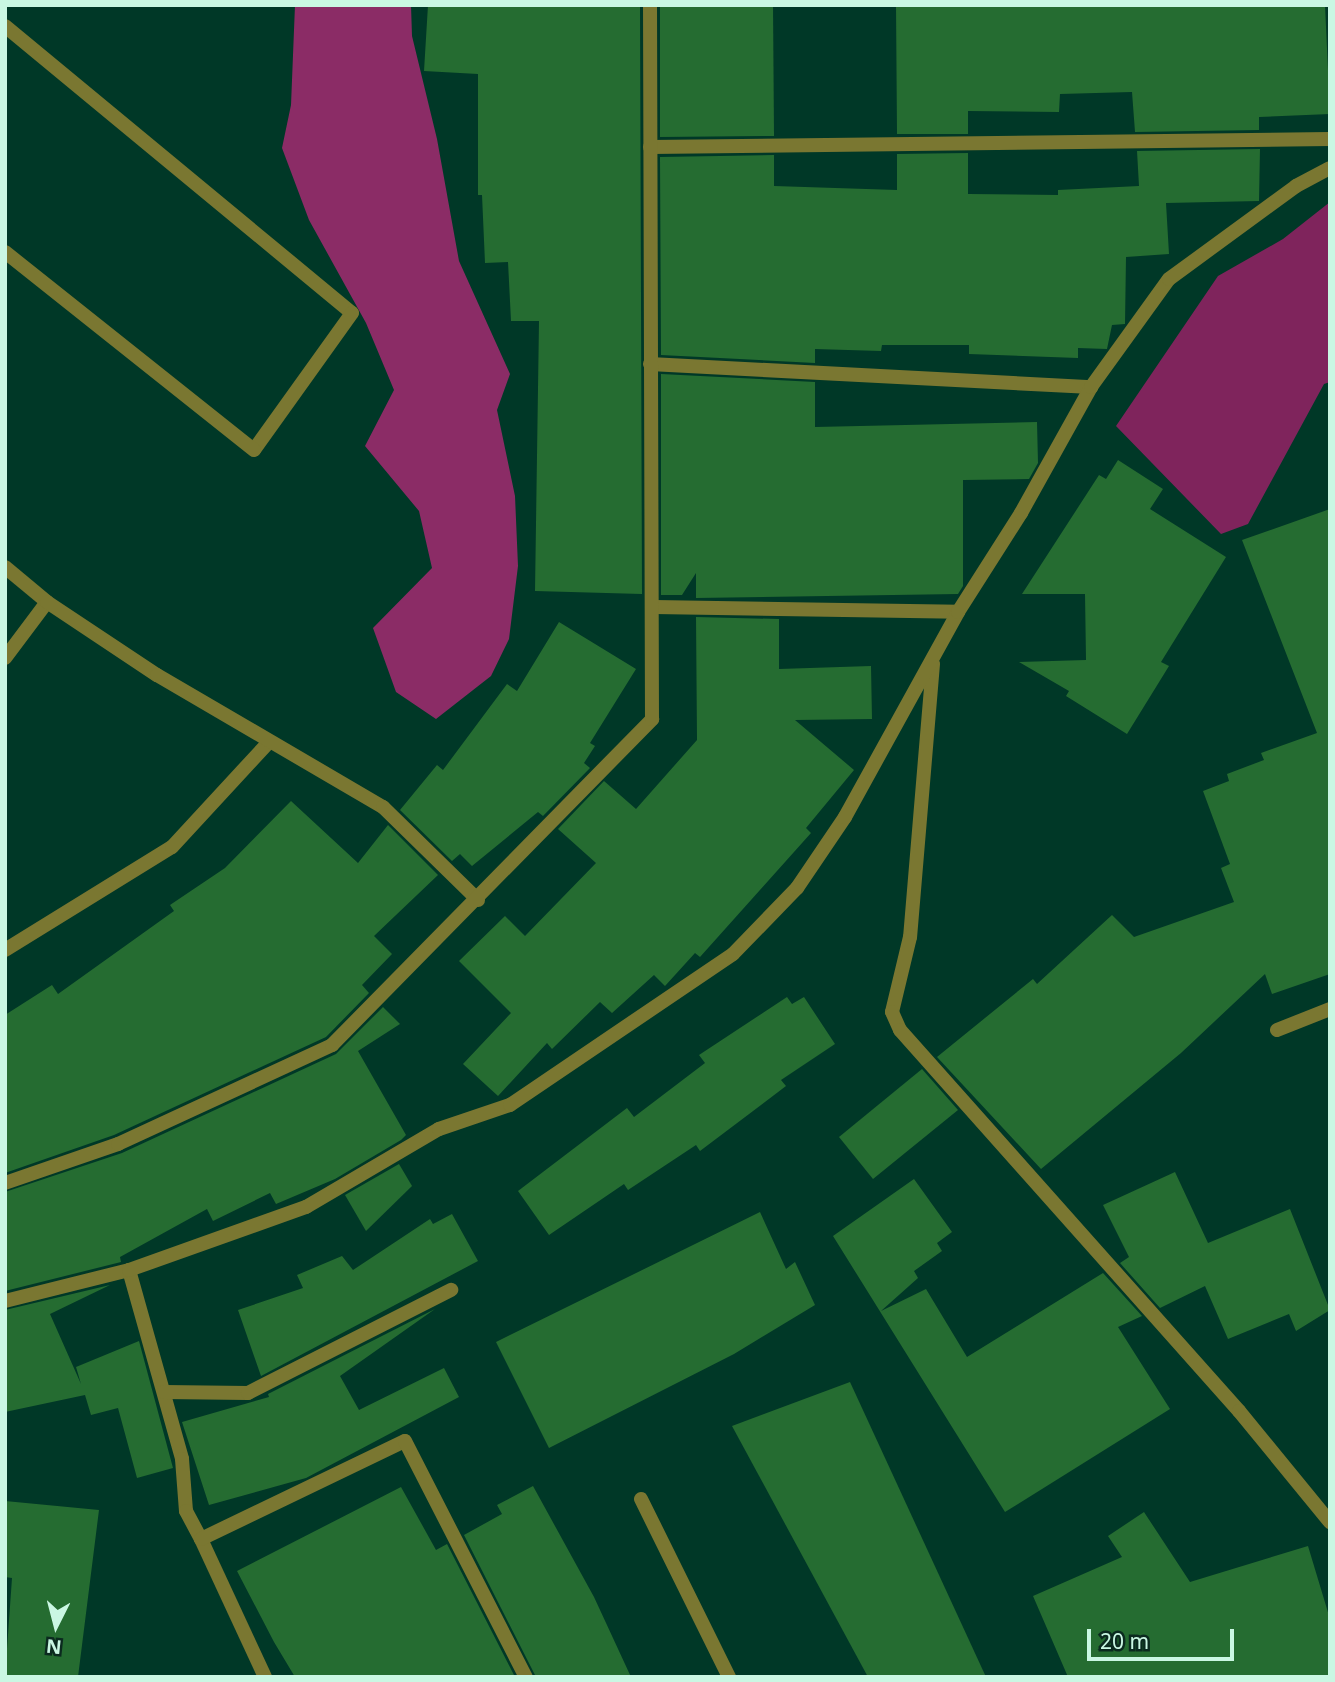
<!DOCTYPE html>
<style>
body{margin:0}
#map{position:relative;width:1335px;height:1682px;overflow:hidden;background:#003827;font-family:"Noto Sans",sans-serif}
div>[style]{position:absolute}
.green>*{inset:0;background:#7f245c}
.forest>*{inset:0;background:#8b2c66}
.building>*{inset:0;background:#256c31}
.service>*{height:14px;margin:-7px;padding:0 7px;transform-origin:7px;border-radius:7px;background:#7a7731}
.minor>*{height:14px;margin:-7px;padding:0 7px;transform-origin:7px;border-radius:7px;background:#7a7731}
span{translate:-50% -50%;white-space:nowrap;text-align:center;line-height:1.15;-webkit-text-stroke:6px #0b2a1f;paint-order:stroke}
.frame{position:absolute;inset:0;border:7px solid #caf7e3;pointer-events:none}
.north{position:absolute;left:21px;top:1591px;width:70px;height:70px;-webkit-text-stroke:5px #0b2a1f;paint-order:stroke;rotate:186deg;font-size:19px;font-weight:700;line-height:28px;text-align:center;color:#caf7e3}
.north::after{content:'';display:block;margin:auto;width:24px;height:32px;background:#caf7e3;clip-path:polygon(50% 0,100% 100%,50% 72%,0 100%)}
.scale{position:absolute;left:1087px;top:1629px;width:147px;height:32px;box-sizing:border-box;border:4px solid #caf7e3;border-top:0;padding-left:9px;font-size:21px;line-height:24px;white-space:nowrap;color:#caf7e3;-webkit-text-stroke:5px #0b2a1f;paint-order:stroke}
</style>
<div id="map">
<div class="green">
<i style="clip-path:polygon(1330px 202px,1330px 382px,1324px 384px,1248px 524px,1221px 534px,1116px 426px,1218px 276px,1283px 239px)"></i>
</div>
<div class="forest">
<i style="clip-path:polygon(295px 5px,411px 5px,412px 36px,437px 139px,459px 261px,510px 374px,497px 410px,515px 496px,518px 566px,509px 639px,491px 676px,436px 719px,396px 692px,373px 628px,432px 568px,419px 511px,365px 446px,394px 390px,366px 323px,309px 220px,282px 148px,291px 105px)"></i>
</div>
<div class="building">
<i style="clip-path:polygon(428px 5px,640px 5px,642px 594px,535px 591px,539px 321px,511px 321px,508px 262px,485px 263px,482px 195px,478px 195px,478px 74px,424px 71px)"></i>
<i style="clip-path:polygon(660px 5px,773px 5px,774px 136px,660px 137px)"></i>
<i style="clip-path:polygon(896px 5px,1325px 5px,1330px 114px,1259px 117px,1259px 130px,1135px 132px,1132px 92px,1060px 94px,1059px 112px,968px 111px,968px 134px,897px 134px)"></i>
<i style="clip-path:polygon(1260px 149px,1259px 201px,1166px 203px,1169px 254px,1126px 257px,1125px 324px,1112px 325px,1107px 349px,1078px 348px,1078px 358px,969px 354px,969px 345px,882px 345px,881px 351px,815px 349px,815px 363px,661px 355px,660px 157px,774px 155px,774px 186px,897px 190px,897px 154px,968px 153px,968px 194px,1058px 195px,1058px 190px,1139px 186px,1137px 151px)"></i>
<i style="clip-path:polygon(661px 374px,815px 382px,815px 427px,1037px 422px,1038px 463px,1029px 479px,963px 480px,963px 586px,958px 594px,696px 598px,696px 573px,682px 595px,661px 595px)"></i>
<i style="clip-path:polygon(1118px 460px,1163px 489px,1150px 509px,1226px 557px,1161px 662px,1169px 666px,1127px 734px,1066px 696px,1069px 691px,1019px 662px,1086px 660px,1085px 594px,1022px 594px,1099px 475px,1106px 479px)"></i>
<i style="clip-path:polygon(1330px 509px,1330px 974px,1272px 994px,1265px 974px,1181px 1053px,1041px 1169px,937px 1057px,1033px 979px,1037px 984px,1112px 915px,1134px 937px,1234px 902px,1221px 868px,1230px 864px,1203px 791px,1229px 781px,1227px 774px,1264px 760px,1261px 753px,1317px 733px,1242px 540px)"></i>
<i style="clip-path:polygon(696px 617px,779px 619px,779px 669px,871px 666px,872px 719px,795px 720px,854px 770px,806px 828px,811px 833px,700px 957px,695px 953px,665px 986px,654px 975px,612px 1013px,600px 1002px,552px 1049px,547px 1043px,498px 1096px,463px 1064px,511px 1013px,459px 961px,505px 916px,525px 936px,596px 863px,558px 829px,604px 781px,636px 809px,697px 740px)"></i>
<i style="clip-path:polygon(559px 622px,636px 669px,590px 743px,595px 746px,584px 763px,590px 768px,543px 816px,538px 812px,472px 866px,460px 854px,452px 861px,400px 810px,437px 765px,443px 770px,507px 684px,517px 691px)"></i>
<i style="clip-path:polygon(291px 801px,358px 863px,388px 825px,438px 875px,374px 936px,392px 954px,362px 985px,369px 993px,326px 1037px,114px 1135px,5px 1173px,5px 1015px,52px 985px,58px 994px,174px 911px,170px 905px,225px 868px)"></i>
<i style="clip-path:polygon(787px 997px,792px 1004px,804px 997px,835px 1044px,781px 1080px,786px 1086px,700px 1151px,696px 1145px,628px 1190px,624px 1184px,549px 1235px,518px 1191px,627px 1108px,634px 1117px,705px 1063px,699px 1055px)"></i>
<i style="clip-path:polygon(383px 1007px,400px 1024px,358px 1051px,406px 1135px,401px 1140px,335px 1179px,276px 1204px,270px 1193px,213px 1221px,207px 1209px,120px 1257px,121px 1262px,5px 1291px,5px 1192px,122px 1153px,336px 1054px)"></i>
<i style="clip-path:polygon(922px 1069px,958px 1110px,873px 1179px,839px 1137px)"></i>
<i style="clip-path:polygon(399px 1164px,412px 1186px,366px 1231px,345px 1195px)"></i>
<i style="clip-path:polygon(1175px 1172px,1208px 1243px,1290px 1209px,1330px 1310px,1296px 1331px,1289px 1314px,1228px 1339px,1205px 1286px,1160px 1308px,1120px 1263px,1129px 1257px,1103px 1205px)"></i>
<i style="clip-path:polygon(914px 1179px,952px 1232px,937px 1243px,942px 1251px,914px 1271px,918px 1278px,881px 1311px,926px 1289px,967px 1357px,1103px 1273px,1142px 1316px,1118px 1327px,1170px 1409px,1005px 1512px,833px 1236px)"></i>
<i style="clip-path:polygon(760px 1212px,786px 1269px,795px 1262px,815px 1305px,734px 1354px,549px 1448px,496px 1342px)"></i>
<i style="clip-path:polygon(452px 1214px,478px 1261px,261px 1376px,238px 1310px,303px 1288px,297px 1275px,342px 1256px,353px 1270px,430px 1219px,433px 1224px)"></i>
<i style="clip-path:polygon(110px 1285px,50px 1314px,81px 1384px,76px 1367px,139px 1341px,173px 1468px,137px 1478px,118px 1408px,91px 1415px,85px 1395px,5px 1412px,5px 1310px)"></i>
<i style="clip-path:polygon(435px 1309px,340px 1376px,359px 1410px,444px 1368px,459px 1397px,306px 1478px,209px 1505px,182px 1422px,269px 1397px,268px 1394px)"></i>
<i style="clip-path:polygon(850px 1382px,986px 1677px,868px 1677px,732px 1426px)"></i>
<i style="clip-path:polygon(533px 1486px,594px 1597px,631px 1677px,536px 1677px,464px 1535px,502px 1514px,497px 1505px)"></i>
<i style="clip-path:polygon(401px 1487px,436px 1550px,447px 1544px,515px 1677px,295px 1677px,274px 1642px,237px 1571px)"></i>
<i style="clip-path:polygon(5px 1501px,99px 1510px,78px 1677px,5px 1677px,12px 1578px,5px 1577px)"></i>
<i style="clip-path:polygon(1144px 1512px,1190px 1582px,1308px 1546px,1330px 1619px,1330px 1677px,1068px 1677px,1033px 1596px,1122px 1557px,1108px 1536px)"></i>
</div>
<div class="service">
<i style="left:5px;top:26px;width:450px;rotate:39.6deg"></i>
<i style="left:352px;top:313px;width:168px;rotate:125.6deg"></i>
<i style="left:254px;top:450px;width:318px;rotate:-141.5deg"></i>
<i style="left:5px;top:658px;width:70px;rotate:-53.1deg"></i>
<i style="left:5px;top:950px;width:196px;rotate:-31.7deg"></i>
<i style="left:172px;top:847px;width:143px;rotate:-47.3deg"></i>
<i style="left:1277px;top:1030px;width:57px;rotate:-21.6deg"></i>
<i style="left:129px;top:1270px;width:196px;rotate:74.3deg"></i>
<i style="left:182px;top:1459px;width:52px;rotate:85.6deg"></i>
<i style="left:186px;top:1511px;width:32px;rotate:62deg"></i>
<i style="left:164px;top:1392px;width:84px;rotate:0.7deg"></i>
<i style="left:248px;top:1393px;width:228px;rotate:-26.9deg"></i>
<i style="left:641px;top:1499px;width:199px;rotate:63.7deg"></i>
</div>
<div class="minor">
<i style="left:650px;top:147px;width:680px;rotate:-0.67deg"></i>
<i style="left:650px;top:364px;width:442px;rotate:3deg"></i>
<i style="left:5px;top:567px;width:55px;rotate:39.8deg"></i>
<i style="left:47px;top:602px;width:132px;rotate:33.6deg"></i>
<i style="left:157px;top:675px;width:262px;rotate:30.3deg"></i>
<i style="left:383px;top:807px;width:133px;rotate:44.4deg"></i>
<i style="left:654px;top:607px;width:304px;rotate:0.9deg"></i>
<i style="left:933px;top:664px;width:274px;rotate:94.8deg"></i>
<i style="left:910px;top:937px;width:77px;rotate:103.5deg"></i>
<i style="left:892px;top:1012px;width:20px;rotate:66deg"></i>
<i style="left:900px;top:1030px;width:510px;rotate:48.34deg"></i>
<i style="left:1239px;top:1411px;width:144px;rotate:50.7deg"></i>
<i style="left:5px;top:1183px;width:120px;rotate:-19deg"></i>
<i style="left:118px;top:1144px;width:236px;rotate:-24.8deg"></i>
<i style="left:332px;top:1045px;width:457px;rotate:-45.5deg"></i>
<i style="left:652px;top:719px;width:714px;rotate:-90.16deg"></i>
<i style="left:5px;top:1301px;width:128px;rotate:-14deg"></i>
<i style="left:129px;top:1270px;width:188px;rotate:-19.6deg"></i>
<i style="left:306px;top:1207px;width:154px;rotate:-30.4deg"></i>
<i style="left:439px;top:1129px;width:75px;rotate:-18.7deg"></i>
<i style="left:510px;top:1105px;width:269px;rotate:-34.1deg"></i>
<i style="left:733px;top:954px;width:92px;rotate:-45.9deg"></i>
<i style="left:797px;top:888px;width:86px;rotate:-55.9deg"></i>
<i style="left:845px;top:817px;width:234px;rotate:-61.1deg"></i>
<i style="left:958px;top:612px;width:117px;rotate:-57.5deg"></i>
<i style="left:1021px;top:513px;width:144px;rotate:-60.9deg"></i>
<i style="left:1091px;top:387px;width:133px;rotate:-54.2deg"></i>
<i style="left:1169px;top:279px;width:157px;rotate:-36.2deg"></i>
<i style="left:1296px;top:186px;width:38px;rotate:-28deg"></i>
<i style="left:265px;top:1677px;width:152px;rotate:-114.9deg"></i>
<i style="left:201px;top:1539px;width:226px;rotate:-25.7deg"></i>
<i style="left:405px;top:1441px;width:265px;rotate:62.9deg"></i>
</div>
<div class="frame"></div>
<div class="north">N</div>
<div class="scale">20 m</div>
</div>
